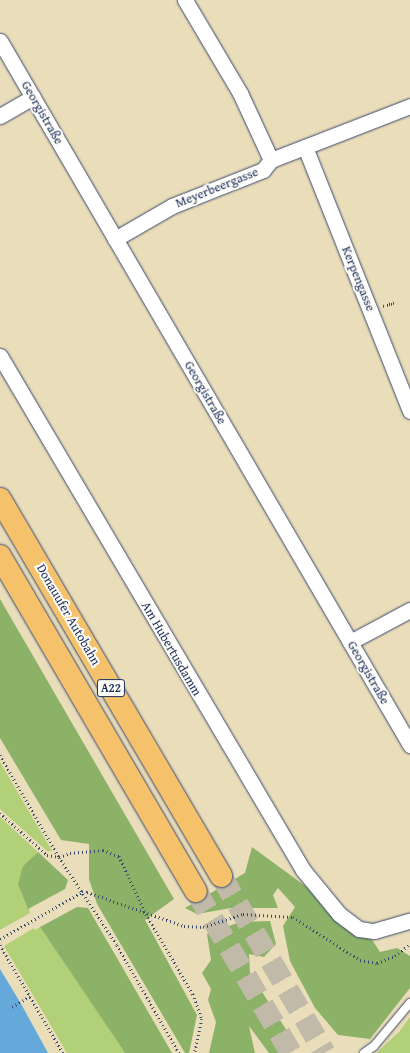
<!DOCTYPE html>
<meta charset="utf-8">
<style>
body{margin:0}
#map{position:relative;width:410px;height:1053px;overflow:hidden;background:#eaddba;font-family:"Gentium Book Plus",serif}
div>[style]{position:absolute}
.green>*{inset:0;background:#b1d077}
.forest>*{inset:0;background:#8cb268}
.water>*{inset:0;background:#65a8da}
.motorway-tunnel>*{height:22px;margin-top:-11px;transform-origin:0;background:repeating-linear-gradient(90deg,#c1baa8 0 22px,transparent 0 33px)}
.path>*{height:2.5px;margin-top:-1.25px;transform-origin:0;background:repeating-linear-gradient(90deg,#3a496c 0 1px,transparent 0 4px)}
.roads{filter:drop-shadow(0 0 1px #3a496c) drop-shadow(0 0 1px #3a496c)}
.service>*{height:8px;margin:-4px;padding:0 4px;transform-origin:4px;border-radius:4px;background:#fff}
.minor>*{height:15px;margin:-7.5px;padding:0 7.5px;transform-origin:7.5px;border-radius:7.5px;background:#fff}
.motorway>*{height:22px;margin:-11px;padding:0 11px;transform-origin:11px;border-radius:11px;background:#f6c16b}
span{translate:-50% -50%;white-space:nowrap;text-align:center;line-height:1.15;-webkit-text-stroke:4px #fdfcf7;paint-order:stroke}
.shield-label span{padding:1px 3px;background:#fdfcf7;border:1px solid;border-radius:3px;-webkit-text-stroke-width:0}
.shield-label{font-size:12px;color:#1b2f5e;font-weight:700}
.street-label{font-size:13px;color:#1b2f5e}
</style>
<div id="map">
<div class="green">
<i style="clip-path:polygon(0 762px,52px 851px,47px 851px,0 809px)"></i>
<i style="clip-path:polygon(0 817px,38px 852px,23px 866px,30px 913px,0 930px)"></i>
<i style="clip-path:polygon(40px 927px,125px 1053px,67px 1053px,4px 946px,34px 928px,35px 930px)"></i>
<i style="clip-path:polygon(410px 1017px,410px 1053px,376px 1053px,399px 1032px)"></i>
</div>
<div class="forest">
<i style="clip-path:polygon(0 599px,174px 899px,145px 920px,197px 1015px,189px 1053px,185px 1053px,97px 904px,89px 879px,89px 844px,61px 840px,0 738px)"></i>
<i style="clip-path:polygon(252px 847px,308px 888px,341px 926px,371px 938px,380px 952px,397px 948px,410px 956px,410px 988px,370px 1039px,338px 1035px,315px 1008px,290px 961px,283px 926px,295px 907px,278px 888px,273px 895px,278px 908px,231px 908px,197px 914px,185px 908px,245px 873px)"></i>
<i style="clip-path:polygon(38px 852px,68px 880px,65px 889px,28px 909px,18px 884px,23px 866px)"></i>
<i style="clip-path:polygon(77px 907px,88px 908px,172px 1053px,125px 1053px,40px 927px)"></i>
<i style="clip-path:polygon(270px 921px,276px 944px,264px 957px,249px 954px,250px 973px,294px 1042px,286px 1053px,269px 1053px,249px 1026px,255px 1053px,209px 1053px,216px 1022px,208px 1000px,211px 989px,202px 973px,211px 960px,207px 934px,240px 922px)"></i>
</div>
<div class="water">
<i style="clip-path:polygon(0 969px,20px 1002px,48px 1053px,0 1053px)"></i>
</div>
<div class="motorway-tunnel">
<i style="left:221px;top:876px;width:205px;rotate:59.6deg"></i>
<i style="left:196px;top:891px;width:188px;rotate:59.6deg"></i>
</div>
<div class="path">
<i style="left:383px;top:306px;width:11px;rotate:-15deg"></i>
<i style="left:394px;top:303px;width:7px;rotate:164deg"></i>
<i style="left:0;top:755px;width:118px;rotate:60deg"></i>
<i style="left:59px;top:857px;width:105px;rotate:56.6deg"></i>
<i style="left:117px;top:945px;width:125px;rotate:60.1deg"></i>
<i style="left:0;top:813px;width:63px;rotate:41.8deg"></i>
<i style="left:47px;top:855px;width:12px;rotate:9deg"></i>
<i style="left:59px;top:857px;width:12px;rotate:-20deg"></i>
<i style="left:70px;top:853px;width:33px;rotate:-5deg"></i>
<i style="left:103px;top:850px;width:17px;rotate:21deg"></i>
<i style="left:119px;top:856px;width:64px;rotate:65deg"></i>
<i style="left:146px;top:914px;width:93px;rotate:59.6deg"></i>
<i style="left:193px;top:994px;width:27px;rotate:70deg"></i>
<i style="left:202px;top:1019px;width:35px;rotate:102deg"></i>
<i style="left:0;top:939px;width:95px;rotate:-29.8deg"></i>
<i style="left:82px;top:892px;width:5px"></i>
<i style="left:87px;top:892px;width:103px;rotate:19.3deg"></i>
<i style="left:184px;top:926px;width:19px;rotate:3deg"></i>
<i style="left:203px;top:927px;width:42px;rotate:-18deg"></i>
<i style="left:243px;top:914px;width:50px;rotate:3.4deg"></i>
<i style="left:293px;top:917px;width:80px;rotate:32.7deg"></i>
<i style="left:360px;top:960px;width:17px;rotate:10deg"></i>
<i style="left:377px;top:963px;width:19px;rotate:-21deg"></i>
<i style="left:395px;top:956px;width:19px;rotate:-39deg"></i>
<i style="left:0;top:945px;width:125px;rotate:59.7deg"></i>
<i style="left:12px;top:1007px;width:21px;rotate:-31deg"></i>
</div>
<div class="roads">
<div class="service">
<i style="left:364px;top:1053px;width:12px;rotate:-35deg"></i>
<i style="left:374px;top:1046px;width:56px;rotate:-50.1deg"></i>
</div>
<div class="minor">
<i style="left:185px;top:0;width:108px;rotate:59.4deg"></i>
<i style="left:240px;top:93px;width:74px;rotate:65.2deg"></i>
<i style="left:0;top:41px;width:815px;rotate:59.78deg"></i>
<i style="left:0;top:116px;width:38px;rotate:-30deg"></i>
<i style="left:305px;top:147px;width:284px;rotate:68.3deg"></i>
<i style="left:115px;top:239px;width:66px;rotate:-30.1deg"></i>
<i style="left:172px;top:206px;width:98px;rotate:-21.6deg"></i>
<i style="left:263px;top:170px;width:13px;rotate:-51deg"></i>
<i style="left:271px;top:160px;width:149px;rotate:-21.2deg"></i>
<i style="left:0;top:356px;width:597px;rotate:59.48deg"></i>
<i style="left:303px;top:870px;width:57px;rotate:50.7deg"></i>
<i style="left:339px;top:914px;width:25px;rotate:37deg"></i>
<i style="left:359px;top:929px;width:15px;rotate:8deg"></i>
<i style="left:374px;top:931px;width:37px;rotate:-16deg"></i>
<i style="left:350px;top:642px;width:68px;rotate:-28.1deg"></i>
</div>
<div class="motorway">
<i style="left:0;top:499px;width:437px;rotate:59.6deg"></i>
<i style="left:0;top:556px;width:388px;rotate:59.7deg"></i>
</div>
</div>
<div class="shield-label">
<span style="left:111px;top:688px">A22</span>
</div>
<div class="street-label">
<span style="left:42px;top:113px;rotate:60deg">Georgistraße</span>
<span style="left:217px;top:188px;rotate:-22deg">Meyerbeergasse</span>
<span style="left:358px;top:279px;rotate:68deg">Kerpengasse</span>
<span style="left:205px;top:393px;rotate:60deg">Georgistraße</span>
<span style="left:68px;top:615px;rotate:60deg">Donauufer Autobahn</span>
<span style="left:171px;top:649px;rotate:60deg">Am Hubertusdamm</span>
<span style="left:368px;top:673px;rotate:60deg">Georgistraße</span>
</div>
</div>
